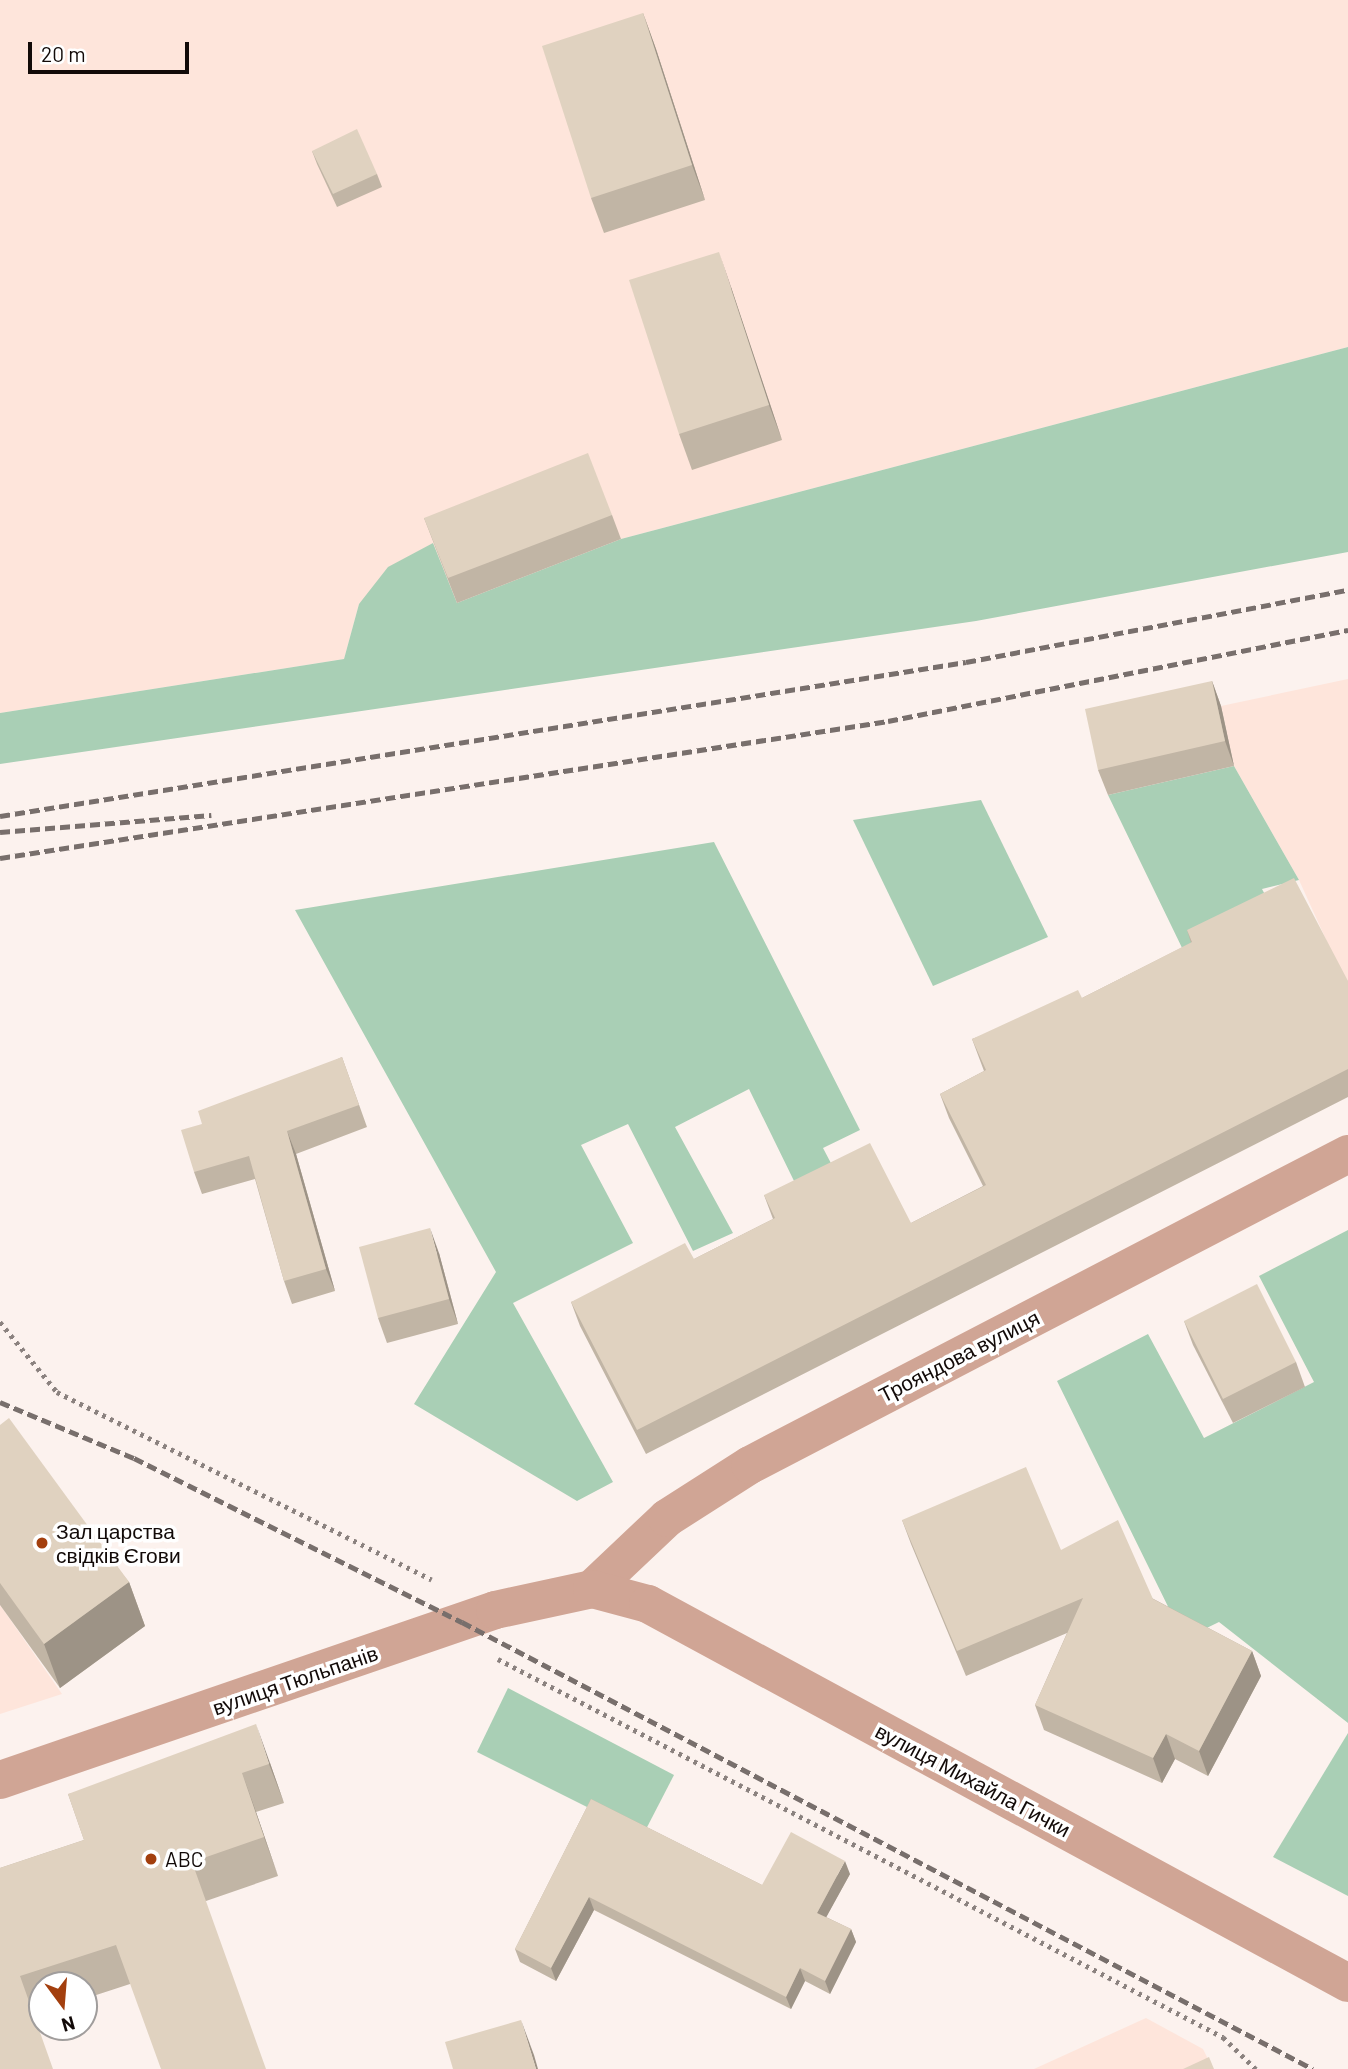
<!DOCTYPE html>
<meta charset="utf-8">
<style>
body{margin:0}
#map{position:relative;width:1348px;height:2069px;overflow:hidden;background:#fcf2ee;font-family:Barlow,sans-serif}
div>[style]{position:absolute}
.built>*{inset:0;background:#fee5db}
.green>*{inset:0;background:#a9cfb5}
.path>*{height:4.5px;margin-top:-2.25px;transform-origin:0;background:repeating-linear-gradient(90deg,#8b827f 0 3.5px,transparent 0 8.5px)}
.minor>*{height:38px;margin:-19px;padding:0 19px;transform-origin:19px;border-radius:19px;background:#d0a595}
.rail>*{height:5px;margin-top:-2.5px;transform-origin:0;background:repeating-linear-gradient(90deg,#786f6c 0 10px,transparent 0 15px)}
.wall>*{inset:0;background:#c1b5a5}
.shaded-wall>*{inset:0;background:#9d9386}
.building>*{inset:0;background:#e0d2c0}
.dots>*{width:19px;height:19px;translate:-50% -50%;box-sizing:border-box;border:4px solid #fff;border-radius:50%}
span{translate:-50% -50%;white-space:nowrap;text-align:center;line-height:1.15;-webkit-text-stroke:7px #fff;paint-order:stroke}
.street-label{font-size:21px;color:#120a08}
.poi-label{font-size:21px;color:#120a08}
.left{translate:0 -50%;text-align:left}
.north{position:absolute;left:28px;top:1971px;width:70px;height:70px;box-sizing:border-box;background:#fff;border:2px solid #a09d9c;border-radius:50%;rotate:164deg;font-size:19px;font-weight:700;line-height:28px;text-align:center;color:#120a08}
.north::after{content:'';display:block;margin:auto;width:24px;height:32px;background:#a33f0e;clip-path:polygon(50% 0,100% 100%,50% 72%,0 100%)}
.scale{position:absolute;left:28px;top:42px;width:161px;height:32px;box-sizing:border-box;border:4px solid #120a08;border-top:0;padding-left:9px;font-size:21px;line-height:24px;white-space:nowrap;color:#120a08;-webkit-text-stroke:5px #fff;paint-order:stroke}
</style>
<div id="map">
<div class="built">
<i style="clip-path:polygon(0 0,1348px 0,1348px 347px,621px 539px,457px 603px,433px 544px,359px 604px,344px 659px,0 713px)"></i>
<i style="clip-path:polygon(1348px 679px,1348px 988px,1299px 880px,1234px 766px,1221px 706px)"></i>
<i style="clip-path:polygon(0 1605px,62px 1694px,0 1714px)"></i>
<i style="clip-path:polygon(1146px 2018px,1203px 2049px,1213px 2069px,1034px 2069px)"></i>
</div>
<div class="green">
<i style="clip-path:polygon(1348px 347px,1348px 552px,976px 621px,0 764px,0 713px,344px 659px,359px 604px,388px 567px,433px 543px,457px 603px,621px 539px)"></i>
<i style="clip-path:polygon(1234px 766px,1299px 880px,1262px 889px,1272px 908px,1185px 954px,1108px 795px)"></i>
<i style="clip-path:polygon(981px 800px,1048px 937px,933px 986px,853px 820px)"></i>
<i style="clip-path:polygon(714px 842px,860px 1130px,823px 1148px,855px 1209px,817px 1228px,749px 1089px,675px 1127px,733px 1233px,693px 1251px,628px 1124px,581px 1145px,633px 1243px,513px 1303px,613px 1482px,577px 1501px,414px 1404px,496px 1272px,295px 910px)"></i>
<i style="clip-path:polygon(1348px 1230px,1348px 1723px,1219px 1622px,1184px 1639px,1057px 1381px,1148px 1334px,1204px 1438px,1314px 1382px,1259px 1276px)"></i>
<i style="clip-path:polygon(508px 1688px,674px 1775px,643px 1835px,477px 1752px)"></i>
<i style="clip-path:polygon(1348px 1733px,1348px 1896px,1273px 1857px)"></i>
</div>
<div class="path">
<i style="left:0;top:1322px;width:90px;rotate:50.8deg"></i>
<i style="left:57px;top:1392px;width:419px;rotate:26.6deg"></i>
<i style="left:498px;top:1659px;width:818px;rotate:27.54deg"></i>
<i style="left:1223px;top:2037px;width:46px;rotate:44.1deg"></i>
</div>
<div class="minor">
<i style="left:592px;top:1589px;width:103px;rotate:-43.4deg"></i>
<i style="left:667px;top:1518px;width:98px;rotate:-32.6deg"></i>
<i style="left:750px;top:1465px;width:674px;rotate:-27.48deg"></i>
<i style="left:0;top:1780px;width:523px;rotate:-18.95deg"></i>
<i style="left:495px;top:1610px;width:99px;rotate:-12.2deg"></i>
<i style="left:592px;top:1589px;width:58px;rotate:15deg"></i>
<i style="left:648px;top:1604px;width:796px;rotate:28.43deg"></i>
</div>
<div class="rail">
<i style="left:0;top:816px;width:978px;rotate:-9.06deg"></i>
<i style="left:966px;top:662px;width:389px;rotate:-10.7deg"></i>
<i style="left:0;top:832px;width:212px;rotate:-4.6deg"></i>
<i style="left:0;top:858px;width:899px;rotate:-8.77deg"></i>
<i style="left:888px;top:721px;width:469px;rotate:-11.2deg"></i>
<i style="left:0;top:1402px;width:145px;rotate:22.7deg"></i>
<i style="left:134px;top:1458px;width:367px;rotate:26.6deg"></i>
<i style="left:462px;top:1622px;width:961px;rotate:27.71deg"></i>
</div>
<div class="wall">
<i style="clip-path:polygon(643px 13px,656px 49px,705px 200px,604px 233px,591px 198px)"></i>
<i style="clip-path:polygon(312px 151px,377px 174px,382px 187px,337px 207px,317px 164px)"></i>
<i style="clip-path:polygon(731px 287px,782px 440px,692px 470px,679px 434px)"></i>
<i style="clip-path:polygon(612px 515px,621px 539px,457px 603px,424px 518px)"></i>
<i style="clip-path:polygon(1212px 681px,1221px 706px,1234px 766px,1108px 795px,1098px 770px)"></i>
<i style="clip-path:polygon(1187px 930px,1348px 981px,1348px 1097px,646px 1454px,580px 1326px,571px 1302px,694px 1259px,773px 1219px,764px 1195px,911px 1223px,983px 1186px,949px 1118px,940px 1094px,984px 1071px,972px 1039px,1082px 998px,1191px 943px)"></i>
<i style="clip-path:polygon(342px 1057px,367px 1127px,296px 1154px,335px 1291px,292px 1304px,284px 1281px,255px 1179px,202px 1194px,194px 1172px,202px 1124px)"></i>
<i style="clip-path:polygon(439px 1253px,458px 1324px,387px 1343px,378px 1318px)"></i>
<i style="clip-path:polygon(1184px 1321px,1296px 1362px,1305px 1387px,1233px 1423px,1193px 1345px)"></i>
<i style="clip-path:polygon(0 1425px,129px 1582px,145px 1626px,60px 1688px,0 1605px)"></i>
<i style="clip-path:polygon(902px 1520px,1061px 1550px,1252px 1651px,1261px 1676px,1208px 1776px,1175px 1759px,1162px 1783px,1044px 1730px,1035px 1705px,1067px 1633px,966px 1676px,911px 1544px)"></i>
<i style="clip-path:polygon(270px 1763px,284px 1803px,256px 1812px,278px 1876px,206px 1901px,130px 1984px,84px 1999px,84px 1985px,42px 1985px,42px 2012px,34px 2015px,0 2069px,0 1868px,84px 1840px,68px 1794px)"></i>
<i style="clip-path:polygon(591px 1799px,762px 1885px,850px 1874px,826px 1917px,851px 1929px,856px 1942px,830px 1994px,805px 1981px,791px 2009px,594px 1910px,556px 1981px,520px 1962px,515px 1949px)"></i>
</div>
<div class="shaded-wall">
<i style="clip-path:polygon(643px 13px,656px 49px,705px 200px,692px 165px)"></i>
<i style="clip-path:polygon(719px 252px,731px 287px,782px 440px,769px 405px)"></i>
<i style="clip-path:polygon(1212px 681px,1221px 706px,1234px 766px,1225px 741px)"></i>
<i style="clip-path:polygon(287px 1131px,296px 1154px,335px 1291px,326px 1269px)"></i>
<i style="clip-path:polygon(430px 1228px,439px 1253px,458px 1324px,449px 1299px)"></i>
<i style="clip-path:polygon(129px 1582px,145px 1626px,60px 1688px,44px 1644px)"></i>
<i style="clip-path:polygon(1252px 1651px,1261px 1676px,1208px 1776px,1199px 1751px)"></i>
<i style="clip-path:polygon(256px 1724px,270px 1763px,284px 1803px,269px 1764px)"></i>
<i style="clip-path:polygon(1166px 1734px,1175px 1759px,1162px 1783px,1153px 1758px)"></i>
<i style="clip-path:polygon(242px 1773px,256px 1812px,278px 1876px,264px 1837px)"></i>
<i style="clip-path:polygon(845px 1861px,850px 1874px,822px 1925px,817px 1913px)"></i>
<i style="clip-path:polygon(589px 1897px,594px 1910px,556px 1981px,551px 1968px)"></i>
<i style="clip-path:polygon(851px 1929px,856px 1942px,830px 1994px,825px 1981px)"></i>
<i style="clip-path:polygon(800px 1968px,805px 1981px,791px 2009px,786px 1997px)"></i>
<i style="clip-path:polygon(521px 2020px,534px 2055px,538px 2069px,536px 2069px)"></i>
</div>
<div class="building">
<i style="clip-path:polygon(643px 13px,692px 165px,591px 198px,542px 46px)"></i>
<i style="clip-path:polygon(357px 129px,377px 174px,333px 194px,312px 151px)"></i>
<i style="clip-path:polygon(719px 252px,769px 405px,679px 434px,629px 280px)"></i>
<i style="clip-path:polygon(588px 453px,612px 515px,448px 578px,424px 518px)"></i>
<i style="clip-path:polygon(1212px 681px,1225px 741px,1098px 770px,1085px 709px)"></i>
<i style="clip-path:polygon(1294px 878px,1348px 981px,1348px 1069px,637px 1430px,571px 1302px,685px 1243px,694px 1259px,775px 1218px,764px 1195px,870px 1143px,911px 1223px,986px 1185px,940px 1094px,986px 1070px,972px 1039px,1078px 990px,1082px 998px,1192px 942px,1187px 930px)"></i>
<i style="clip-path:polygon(342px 1057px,359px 1105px,287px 1131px,326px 1269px,284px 1281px,249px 1156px,194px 1172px,181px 1130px,202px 1124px,198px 1111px)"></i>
<i style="clip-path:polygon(430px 1228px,449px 1299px,378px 1318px,359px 1247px)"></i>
<i style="clip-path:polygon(1257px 1284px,1296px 1362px,1223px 1399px,1184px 1321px)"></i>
<i style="clip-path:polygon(9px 1418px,129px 1582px,44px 1644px,0 1583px,0 1425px)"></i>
<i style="clip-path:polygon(1026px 1467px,1061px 1550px,1118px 1520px,1153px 1599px,1252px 1651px,1199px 1751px,1166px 1734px,1153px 1758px,1035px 1705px,1083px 1598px,957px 1651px,902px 1520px)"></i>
<i style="clip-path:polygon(256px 1724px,269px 1764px,242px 1773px,264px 1837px,192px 1862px,266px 2069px,161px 2069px,116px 1945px,20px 1976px,53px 2069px,0 2069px,0 1868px,84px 1840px,68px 1794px)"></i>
<i style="clip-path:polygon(591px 1799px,762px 1885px,791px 1832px,845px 1861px,817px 1913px,851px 1929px,825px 1981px,800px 1968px,786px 1997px,589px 1897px,551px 1968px,515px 1949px)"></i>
<i style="clip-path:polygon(521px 2020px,536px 2069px,453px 2069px,445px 2042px)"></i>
<i style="clip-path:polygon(1209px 2057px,1214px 2069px,1183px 2069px)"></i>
</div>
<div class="dots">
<i style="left:42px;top:1543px;background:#a33f0e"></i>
<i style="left:151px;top:1859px;background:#a33f0e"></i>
</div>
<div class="street-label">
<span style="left:959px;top:1356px;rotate:-27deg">Трояндова вулиця</span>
<span style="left:295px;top:1680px;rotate:-19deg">вулиця Тюльпанів</span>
<span style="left:973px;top:1780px;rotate:28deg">вулиця Михайла Гички</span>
</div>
<div class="poi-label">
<span class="left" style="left:56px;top:1543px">Зал царства<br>свідків Єгови</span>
<span class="left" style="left:165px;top:1859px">ABC</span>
</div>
<div class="north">N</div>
<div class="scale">20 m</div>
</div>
